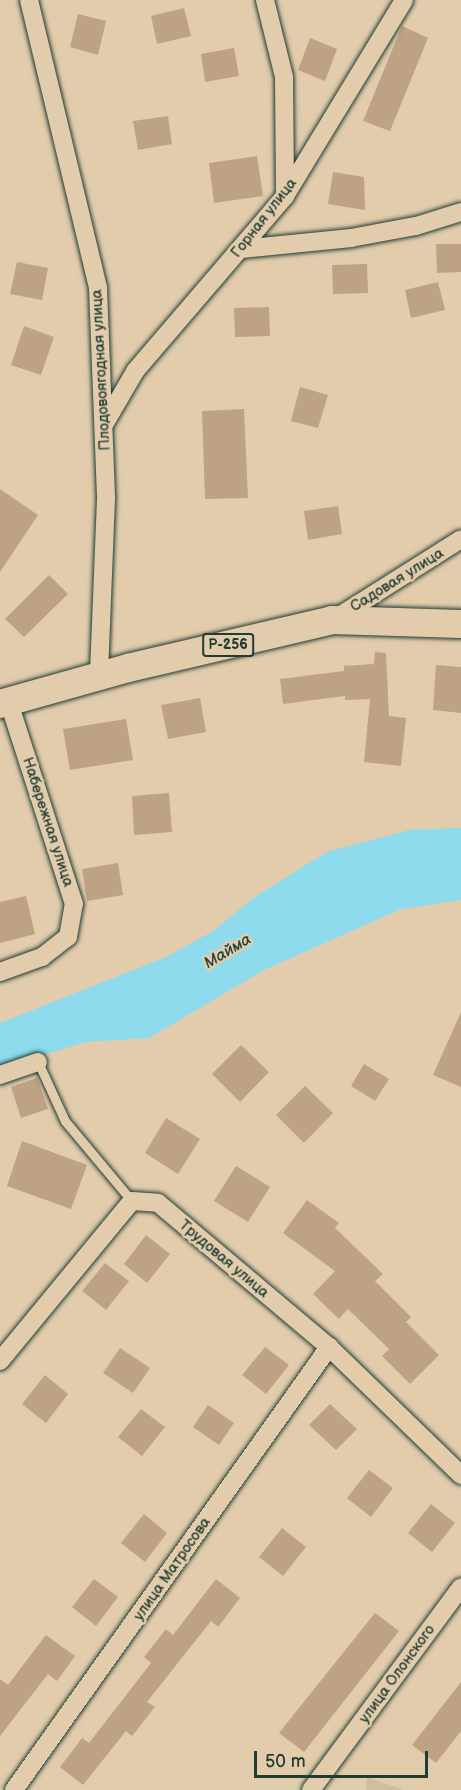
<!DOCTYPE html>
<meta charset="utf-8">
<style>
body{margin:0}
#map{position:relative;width:461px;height:1790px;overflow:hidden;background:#e3ccac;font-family:"Balsamiq Sans",sans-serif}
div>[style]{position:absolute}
.built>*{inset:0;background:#d4bc9e}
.water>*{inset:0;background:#8ddbec}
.building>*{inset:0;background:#bda284}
.roads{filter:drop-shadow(0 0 2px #1f3d34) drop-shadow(0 0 2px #1f3d34)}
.lane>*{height:9px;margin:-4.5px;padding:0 4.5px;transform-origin:4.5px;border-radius:4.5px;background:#e3ccac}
.street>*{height:18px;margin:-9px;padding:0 9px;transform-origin:9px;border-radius:9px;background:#e3ccac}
.primary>*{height:28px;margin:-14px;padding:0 14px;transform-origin:14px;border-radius:14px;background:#e3ccac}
span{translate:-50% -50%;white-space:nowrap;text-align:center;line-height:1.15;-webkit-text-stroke:5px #e3ccac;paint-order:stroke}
.shield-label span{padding:2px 4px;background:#e3ccac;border:2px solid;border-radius:4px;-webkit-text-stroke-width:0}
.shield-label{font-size:14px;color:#1f3d34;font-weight:700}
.street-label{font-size:15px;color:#1f3d34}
.water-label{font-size:16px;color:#24453d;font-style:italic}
.scale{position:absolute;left:254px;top:1751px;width:174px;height:27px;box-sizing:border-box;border:3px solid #1f3d34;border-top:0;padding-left:8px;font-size:18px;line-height:21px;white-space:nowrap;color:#1f3d34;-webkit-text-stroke:4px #e3ccac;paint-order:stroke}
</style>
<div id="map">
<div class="built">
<i style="clip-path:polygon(367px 1777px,404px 1790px,366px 1790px)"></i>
</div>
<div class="water">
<i style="clip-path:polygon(461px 828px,461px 900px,401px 909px,264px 970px,149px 1038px,86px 1042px,0 1068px,0 1023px,166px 957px,213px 931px,256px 896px,327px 852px,409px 830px)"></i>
</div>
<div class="building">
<i style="clip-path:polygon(184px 8px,191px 36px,157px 44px,151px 16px)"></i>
<i style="clip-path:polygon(78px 14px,106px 21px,98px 55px,70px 47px)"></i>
<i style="clip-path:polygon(402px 26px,428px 38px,390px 131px,363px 121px)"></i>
<i style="clip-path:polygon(310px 38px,337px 49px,325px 81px,298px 70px)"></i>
<i style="clip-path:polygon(234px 48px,239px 76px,205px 82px,201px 54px)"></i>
<i style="clip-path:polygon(168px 116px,172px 144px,138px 150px,133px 121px)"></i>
<i style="clip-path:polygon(257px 156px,263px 196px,214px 203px,209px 163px)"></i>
<i style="clip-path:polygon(333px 172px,364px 177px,365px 210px,328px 204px)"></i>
<i style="clip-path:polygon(436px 244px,461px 244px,461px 272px,437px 273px)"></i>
<i style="clip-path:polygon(17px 262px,48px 268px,42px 300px,10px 294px)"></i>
<i style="clip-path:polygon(367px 264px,368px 293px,333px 294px,332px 265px)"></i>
<i style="clip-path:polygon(438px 282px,445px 310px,411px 318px,405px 290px)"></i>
<i style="clip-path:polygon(269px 307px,270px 336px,235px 337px,234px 308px)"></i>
<i style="clip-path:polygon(24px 326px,54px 337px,41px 375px,11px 365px)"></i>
<i style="clip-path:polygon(300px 387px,328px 395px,318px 428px,291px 421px)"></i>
<i style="clip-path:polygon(244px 409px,248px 498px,205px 499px,202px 411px)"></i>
<i style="clip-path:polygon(0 489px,38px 515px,0 572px)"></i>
<i style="clip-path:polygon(338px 506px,342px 534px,308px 540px,304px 511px)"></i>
<i style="clip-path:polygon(49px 575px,68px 594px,24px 637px,5px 619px)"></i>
<i style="clip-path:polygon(375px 652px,386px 653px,389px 716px,406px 718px,401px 766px,364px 762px,370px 699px,345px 700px,345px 696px,283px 704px,280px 679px,344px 671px,344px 666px,374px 664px)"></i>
<i style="clip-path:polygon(436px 665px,461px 667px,461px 713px,433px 710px)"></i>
<i style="clip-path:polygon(200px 698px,206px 732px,168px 739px,161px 705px)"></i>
<i style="clip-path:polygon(126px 719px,133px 760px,70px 770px,63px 729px)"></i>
<i style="clip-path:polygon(169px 793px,172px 832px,134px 835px,132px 796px)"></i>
<i style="clip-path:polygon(118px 863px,123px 895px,87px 901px,82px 869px)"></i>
<i style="clip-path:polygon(26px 896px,35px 934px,0 943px,0 902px)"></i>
<i style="clip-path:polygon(461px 1012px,461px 1087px,433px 1075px)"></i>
<i style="clip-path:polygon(241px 1045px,269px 1072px,240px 1102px,212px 1074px)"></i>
<i style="clip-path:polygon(364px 1064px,389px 1079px,375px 1101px,351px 1086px)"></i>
<i style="clip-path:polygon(37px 1078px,48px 1109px,21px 1118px,11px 1087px)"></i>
<i style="clip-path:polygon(305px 1086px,333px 1113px,304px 1143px,276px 1115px)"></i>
<i style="clip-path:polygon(166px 1118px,200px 1139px,178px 1174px,145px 1153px)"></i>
<i style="clip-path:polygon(22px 1141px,87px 1165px,71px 1209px,7px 1186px)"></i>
<i style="clip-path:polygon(236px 1166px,270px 1187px,248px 1222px,214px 1201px)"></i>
<i style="clip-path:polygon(307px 1200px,339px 1223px,335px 1228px,383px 1274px,375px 1281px,411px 1317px,406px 1322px,439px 1355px,410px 1384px,382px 1356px,389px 1349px,348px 1309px,339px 1319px,313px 1294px,335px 1271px,283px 1233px)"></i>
<i style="clip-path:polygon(146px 1235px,170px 1254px,147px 1283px,124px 1264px)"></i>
<i style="clip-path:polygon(105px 1263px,129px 1281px,106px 1310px,82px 1291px)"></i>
<i style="clip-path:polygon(265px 1347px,289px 1365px,266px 1394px,242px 1375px)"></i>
<i style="clip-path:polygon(120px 1348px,150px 1368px,133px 1393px,103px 1373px)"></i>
<i style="clip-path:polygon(45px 1375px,68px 1394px,46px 1423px,22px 1404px)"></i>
<i style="clip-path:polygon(330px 1404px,357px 1429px,336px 1450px,309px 1425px)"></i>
<i style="clip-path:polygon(208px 1405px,234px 1423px,219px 1445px,193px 1427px)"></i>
<i style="clip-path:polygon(141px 1409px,165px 1427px,142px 1456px,118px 1437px)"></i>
<i style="clip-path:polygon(369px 1470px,393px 1488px,371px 1517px,347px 1498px)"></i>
<i style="clip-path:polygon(431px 1504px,455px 1523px,432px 1552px,408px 1533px)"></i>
<i style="clip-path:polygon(144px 1514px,167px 1533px,145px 1562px,121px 1543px)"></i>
<i style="clip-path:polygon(282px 1528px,306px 1547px,283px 1576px,259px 1557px)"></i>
<i style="clip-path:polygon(94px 1579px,118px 1597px,96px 1626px,72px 1607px)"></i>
<i style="clip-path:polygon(216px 1579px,240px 1598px,218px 1627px,211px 1621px,147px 1702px,155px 1707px,132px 1736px,126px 1731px,83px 1785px,60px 1767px,82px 1738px,89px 1743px,151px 1663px,144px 1657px,166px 1629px,173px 1635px)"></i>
<i style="clip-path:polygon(375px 1613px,399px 1631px,304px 1752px,279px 1733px)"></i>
<i style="clip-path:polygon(46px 1635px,75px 1656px,57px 1681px,48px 1674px,0 1736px,0 1679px,8px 1685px)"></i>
<i style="clip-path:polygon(461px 1682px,461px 1731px,436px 1763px,412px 1745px)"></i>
</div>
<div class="roads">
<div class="lane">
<i style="left:38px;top:1062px;width:65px;rotate:65.4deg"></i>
<i style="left:65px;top:1121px;width:104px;rotate:50.1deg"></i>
</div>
<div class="street">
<i style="left:29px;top:0;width:296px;rotate:76.5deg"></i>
<i style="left:98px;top:288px;width:211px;rotate:87.8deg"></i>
<i style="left:106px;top:499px;width:177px;rotate:92.3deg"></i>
<i style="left:265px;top:0;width:79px;rotate:76.1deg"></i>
<i style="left:284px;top:77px;width:119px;rotate:89.5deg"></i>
<i style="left:241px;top:249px;width:111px;rotate:-5.7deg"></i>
<i style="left:351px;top:238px;width:66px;rotate:-10.5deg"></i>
<i style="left:416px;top:226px;width:47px;rotate:-17.3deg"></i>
<i style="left:105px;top:423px;width:61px;rotate:-59.7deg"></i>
<i style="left:136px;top:370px;width:229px;rotate:-49.4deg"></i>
<i style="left:285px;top:196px;width:229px;rotate:-58.7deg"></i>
<i style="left:333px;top:620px;width:151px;rotate:-32.3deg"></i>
<i style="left:0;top:972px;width:45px;rotate:-19.7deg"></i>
<i style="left:42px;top:957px;width:33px;rotate:-38deg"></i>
<i style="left:68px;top:937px;width:34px;rotate:-80deg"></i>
<i style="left:74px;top:904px;width:211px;rotate:-107.9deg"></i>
<i style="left:0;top:1075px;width:40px;rotate:-18.9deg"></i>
<i style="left:0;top:1361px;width:207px;rotate:-50.5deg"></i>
<i style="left:132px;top:1201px;width:26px;rotate:4deg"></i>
<i style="left:158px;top:1203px;width:224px;rotate:40.1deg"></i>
<i style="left:329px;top:1347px;width:184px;rotate:44.1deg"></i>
<i style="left:14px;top:1790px;width:544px;rotate:-54.58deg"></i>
<i style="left:311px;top:1790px;width:252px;rotate:-53.5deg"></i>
</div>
<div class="primary">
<i style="left:0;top:704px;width:133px;rotate:-15.7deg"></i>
<i style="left:128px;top:668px;width:210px;rotate:-13.2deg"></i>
<i style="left:332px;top:620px;width:129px;rotate:1.8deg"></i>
</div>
</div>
<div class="shield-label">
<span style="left:228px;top:645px">Р-256</span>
</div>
<div class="street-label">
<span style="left:264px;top:218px;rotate:-52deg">Горная улица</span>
<span style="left:101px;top:370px;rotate:-93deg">Плодовоягодная улица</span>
<span style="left:397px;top:580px;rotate:-32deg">Садовая улица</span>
<span style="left:48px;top:822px;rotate:72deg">Набережная улица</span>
<span style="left:224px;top:1259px;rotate:40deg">Трудовая улица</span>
<span style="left:172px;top:1569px;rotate:-55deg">улица Матросова</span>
<span style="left:397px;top:1674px;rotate:-54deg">улица Олонского</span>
</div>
<div class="water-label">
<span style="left:228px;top:952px;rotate:-31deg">Майма</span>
</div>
<div class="scale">50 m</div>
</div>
